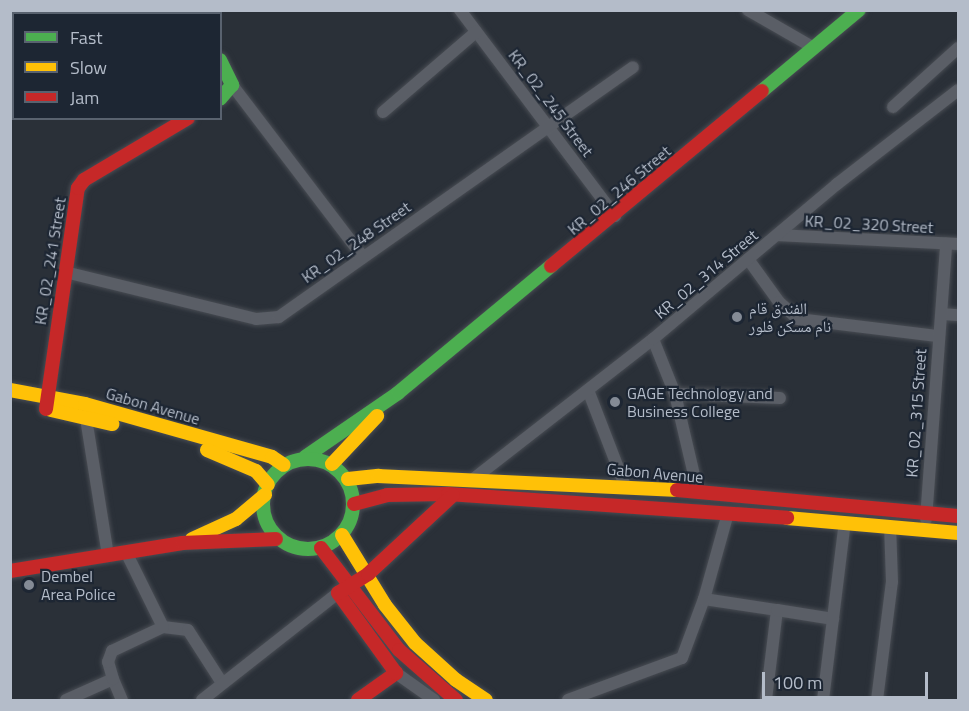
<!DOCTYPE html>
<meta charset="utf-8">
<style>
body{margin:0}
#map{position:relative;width:969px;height:711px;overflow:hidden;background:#2a3038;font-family:"Titillium Web","Noto Naskh Arabic",sans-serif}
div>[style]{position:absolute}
.roads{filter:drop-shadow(0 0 2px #484c53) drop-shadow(0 0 2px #484c53)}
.street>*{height:12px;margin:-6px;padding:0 6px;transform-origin:6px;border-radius:6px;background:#5a5e66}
.fast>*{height:14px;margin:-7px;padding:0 7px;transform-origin:7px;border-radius:7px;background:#4caf50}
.fast>.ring{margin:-7px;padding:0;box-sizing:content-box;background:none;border:14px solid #4caf50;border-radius:50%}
.slow>*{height:14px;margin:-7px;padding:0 7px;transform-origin:7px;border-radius:7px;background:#ffc107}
.jam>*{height:14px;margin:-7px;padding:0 7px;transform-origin:7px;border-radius:7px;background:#c62828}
.dots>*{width:16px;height:16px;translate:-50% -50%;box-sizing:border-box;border:3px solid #1d2633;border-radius:50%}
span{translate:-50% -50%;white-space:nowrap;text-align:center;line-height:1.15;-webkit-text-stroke:4.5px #1d2633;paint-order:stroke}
.street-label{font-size:16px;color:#b4bcc9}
.poi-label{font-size:16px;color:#b4bcc9}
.left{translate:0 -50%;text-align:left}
.frame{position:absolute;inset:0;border:12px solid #b4bcc9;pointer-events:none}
.legend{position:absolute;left:12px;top:12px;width:210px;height:108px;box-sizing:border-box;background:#1d2633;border:2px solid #59626f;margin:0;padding:8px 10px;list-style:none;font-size:18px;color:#b4bcc9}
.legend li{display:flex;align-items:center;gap:12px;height:30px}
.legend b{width:30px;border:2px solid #59626f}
.scale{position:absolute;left:762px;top:672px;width:166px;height:27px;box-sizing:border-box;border:3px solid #b4bcc9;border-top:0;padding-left:8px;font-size:18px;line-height:21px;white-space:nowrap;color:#b4bcc9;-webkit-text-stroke:4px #1d2633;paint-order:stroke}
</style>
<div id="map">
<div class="roads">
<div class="street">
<i style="left:460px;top:10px;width:258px;rotate:53deg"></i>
<i style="left:748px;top:10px;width:76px;rotate:29.9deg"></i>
<i style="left:232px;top:85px;width:216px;rotate:52.7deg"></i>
<i style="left:893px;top:107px;width:88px;rotate:-42.2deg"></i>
<i style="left:383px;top:112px;width:123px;rotate:-40.7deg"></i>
<i style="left:777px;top:235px;width:181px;rotate:2.8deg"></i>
<i style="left:748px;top:259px;width:53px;rotate:54.2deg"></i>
<i style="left:779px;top:302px;width:25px;rotate:42deg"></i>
<i style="left:798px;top:319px;width:140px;rotate:7deg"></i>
<i style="left:65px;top:272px;width:197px;rotate:13.8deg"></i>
<i style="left:256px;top:319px;width:23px;rotate:-5deg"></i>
<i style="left:279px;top:317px;width:433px;rotate:-35.2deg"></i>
<i style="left:942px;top:314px;width:16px;rotate:4deg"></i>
<i style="left:653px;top:339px;width:59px;rotate:68.2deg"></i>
<i style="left:588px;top:390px;width:103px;rotate:68.9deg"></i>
<i style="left:85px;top:412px;width:145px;rotate:80.9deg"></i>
<i style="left:472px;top:480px;width:229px;rotate:-37.9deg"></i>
<i style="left:653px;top:339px;width:241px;rotate:-40.1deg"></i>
<i style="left:837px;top:184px;width:153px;rotate:-37.8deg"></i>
<i style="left:698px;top:492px;width:101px;rotate:-103.2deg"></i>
<i style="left:675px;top:394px;width:105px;rotate:2.2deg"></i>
<i style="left:926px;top:519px;width:276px;rotate:-85.8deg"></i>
<i style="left:704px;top:599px;width:74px;rotate:8.6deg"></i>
<i style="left:777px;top:610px;width:91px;rotate:97deg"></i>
<i style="left:777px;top:610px;width:57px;rotate:9.1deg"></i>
<i style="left:163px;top:627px;width:25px;rotate:7deg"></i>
<i style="left:188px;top:630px;width:63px;rotate:57.3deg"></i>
<i style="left:396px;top:673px;width:47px;rotate:35.4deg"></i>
<i style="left:113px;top:679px;width:23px;rotate:67deg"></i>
<i style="left:66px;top:700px;width:51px;rotate:-24.1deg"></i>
<i style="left:113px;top:679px;width:18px;rotate:-106deg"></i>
<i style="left:108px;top:662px;width:12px;rotate:-70deg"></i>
<i style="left:112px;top:651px;width:56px;rotate:-25.2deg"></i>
<i style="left:163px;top:627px;width:84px;rotate:-116.3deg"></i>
<i style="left:202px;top:700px;width:173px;rotate:-38.2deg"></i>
<i style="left:568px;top:700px;width:121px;rotate:-20.2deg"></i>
<i style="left:682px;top:658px;width:63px;rotate:-69.6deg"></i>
<i style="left:704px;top:599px;width:89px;rotate:-74.4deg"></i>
<i style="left:823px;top:700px;width:179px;rotate:-83deg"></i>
<i style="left:877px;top:700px;width:119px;rotate:-82.8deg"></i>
<i style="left:892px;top:582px;width:56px;rotate:-92deg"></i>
</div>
<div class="fast">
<i style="left:190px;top:10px;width:4px;rotate:63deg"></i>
<i style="left:220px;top:60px;width:28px;rotate:64deg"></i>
<i style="left:232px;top:85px;width:18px;rotate:131deg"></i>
<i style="left:762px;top:91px;width:126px;rotate:-39.9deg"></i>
<i style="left:305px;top:457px;width:113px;rotate:-34.5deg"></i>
<i style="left:398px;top:393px;width:199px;rotate:-39.7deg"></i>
<i class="ring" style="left:263px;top:459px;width:76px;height:76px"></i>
</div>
<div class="slow">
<i style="left:26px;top:14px;width:6px;rotate:-39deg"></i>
<i style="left:10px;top:49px;width:5px;rotate:-37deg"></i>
<i style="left:10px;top:390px;width:76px;rotate:10.6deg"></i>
<i style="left:85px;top:404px;width:194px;rotate:15.8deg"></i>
<i style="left:272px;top:457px;width:14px;rotate:34deg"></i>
<i style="left:51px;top:410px;width:63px;rotate:12.9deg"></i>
<i style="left:207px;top:450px;width:53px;rotate:23.2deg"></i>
<i style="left:256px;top:471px;width:18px;rotate:49deg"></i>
<i style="left:332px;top:464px;width:66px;rotate:-46.8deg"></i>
<i style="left:348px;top:479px;width:31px;rotate:-6deg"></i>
<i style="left:379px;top:476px;width:298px;rotate:2.7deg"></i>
<i style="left:787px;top:518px;width:172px;rotate:5deg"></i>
<i style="left:342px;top:535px;width:82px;rotate:58.4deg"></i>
<i style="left:385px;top:605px;width:48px;rotate:51.7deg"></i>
<i style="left:415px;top:643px;width:55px;rotate:42.1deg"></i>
<i style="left:456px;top:680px;width:36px;rotate:34deg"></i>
<i style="left:192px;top:539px;width:48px;rotate:-24.4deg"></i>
<i style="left:236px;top:519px;width:38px;rotate:-40deg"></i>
</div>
<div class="jam">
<i style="left:69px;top:14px;width:7px;rotate:-34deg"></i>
<i style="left:10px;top:22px;width:4px;rotate:-27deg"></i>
<i style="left:551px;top:266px;width:274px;rotate:-39.7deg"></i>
<i style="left:46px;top:409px;width:223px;rotate:-81.8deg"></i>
<i style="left:78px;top:188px;width:10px;rotate:-53deg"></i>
<i style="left:84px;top:180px;width:121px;rotate:-30.8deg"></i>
<i style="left:677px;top:490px;width:282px;rotate:5.3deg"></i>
<i style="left:354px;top:504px;width:34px;rotate:-15deg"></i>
<i style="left:387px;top:495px;width:61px;rotate:-0.9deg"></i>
<i style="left:448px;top:494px;width:340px;rotate:4deg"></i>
<i style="left:321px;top:548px;width:128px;rotate:52.6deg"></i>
<i style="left:399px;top:650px;width:76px;rotate:41.3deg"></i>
<i style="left:10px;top:571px;width:175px;rotate:-9.2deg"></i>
<i style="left:183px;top:543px;width:93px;rotate:-2.5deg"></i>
<i style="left:358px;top:700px;width:47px;rotate:-35.4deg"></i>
<i style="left:396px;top:673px;width:99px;rotate:-125.9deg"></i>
<i style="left:338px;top:593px;width:36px;rotate:-32deg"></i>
<i style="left:368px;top:574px;width:116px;rotate:-42.9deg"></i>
</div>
</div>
<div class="dots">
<i style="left:737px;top:317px;background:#848b96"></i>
<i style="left:615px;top:402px;background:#848b96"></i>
<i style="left:29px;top:585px;background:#848b96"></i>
</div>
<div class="street-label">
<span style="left:551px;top:103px;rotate:53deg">KR_02_245 Street</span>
<span style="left:619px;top:190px;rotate:-40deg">KR_02_246 Street</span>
<span style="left:869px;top:224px;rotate:3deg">KR_02_320 Street</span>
<span style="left:356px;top:242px;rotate:-35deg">KR_02_248 Street</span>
<span style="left:50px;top:261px;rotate:-81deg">KR_02_241 Street</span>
<span style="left:706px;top:274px;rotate:-40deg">KR_02_314 Street</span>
<span style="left:153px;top:406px;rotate:16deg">Gabon Avenue</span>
<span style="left:916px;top:413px;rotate:-86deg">KR_02_315 Street</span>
<span style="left:655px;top:473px;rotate:5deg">Gabon Avenue</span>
</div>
<div class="poi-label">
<span class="left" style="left:749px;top:317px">الفندق قام<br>نام مسكن فلور</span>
<span class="left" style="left:627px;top:402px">GAGE Technology and<br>Business College</span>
<span class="left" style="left:41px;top:585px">Dembel<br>Area Police</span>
</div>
<div class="frame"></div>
<ul class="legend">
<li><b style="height:8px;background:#4caf50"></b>Fast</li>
<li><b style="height:8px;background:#ffc107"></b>Slow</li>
<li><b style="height:8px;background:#c62828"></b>Jam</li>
</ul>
<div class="scale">100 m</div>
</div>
